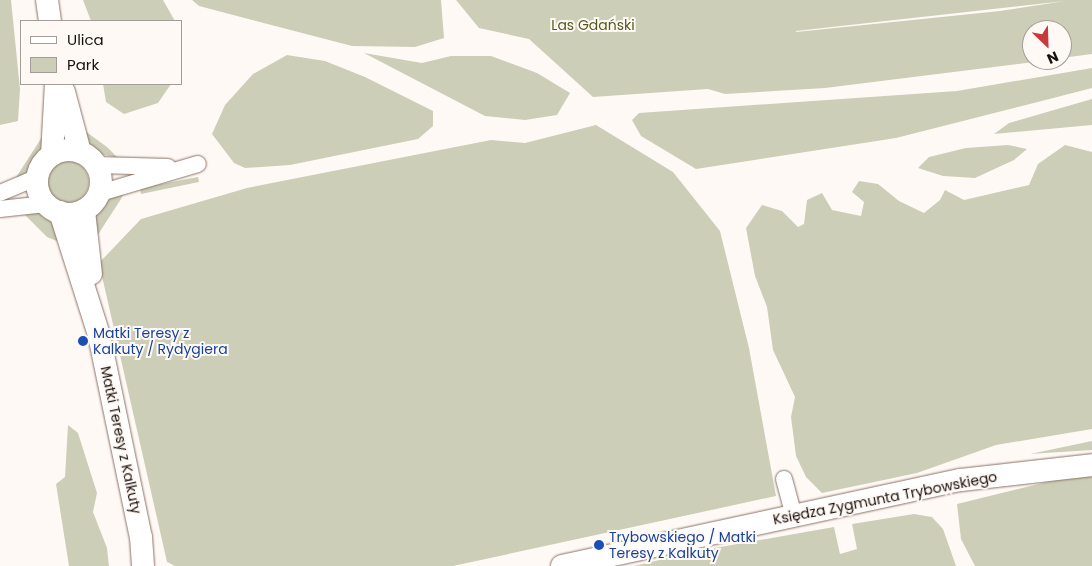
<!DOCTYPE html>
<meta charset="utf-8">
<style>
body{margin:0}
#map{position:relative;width:1092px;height:566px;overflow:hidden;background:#fff9f6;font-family:Poppins,sans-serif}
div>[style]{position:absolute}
.green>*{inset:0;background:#ccceb8}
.round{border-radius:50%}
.roads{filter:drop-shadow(0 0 1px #8a7366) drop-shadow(0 0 1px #8a7366)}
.street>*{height:16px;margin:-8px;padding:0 8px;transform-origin:8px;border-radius:8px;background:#fff}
.secondary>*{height:22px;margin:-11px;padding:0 11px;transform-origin:11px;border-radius:11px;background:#fff}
.secondary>.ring{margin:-11px;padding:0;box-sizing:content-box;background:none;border:22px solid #fff;border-radius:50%}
.dots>*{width:14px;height:14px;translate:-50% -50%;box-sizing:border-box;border:2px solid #fff9f6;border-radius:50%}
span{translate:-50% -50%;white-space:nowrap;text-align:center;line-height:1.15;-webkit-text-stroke:4px #fff9f6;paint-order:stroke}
.park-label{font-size:14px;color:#56591f}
.transit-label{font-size:14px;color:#164399}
.left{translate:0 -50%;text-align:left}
.street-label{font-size:14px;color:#18100b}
.legend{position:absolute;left:20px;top:20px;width:162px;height:65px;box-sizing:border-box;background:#fff9f6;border:1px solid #a39c98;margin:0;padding:6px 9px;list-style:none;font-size:15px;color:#18100b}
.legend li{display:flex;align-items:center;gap:10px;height:25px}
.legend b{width:25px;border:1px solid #a39c98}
.north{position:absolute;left:1022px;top:20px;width:50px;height:50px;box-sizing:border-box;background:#fff9f6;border:1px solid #a39c98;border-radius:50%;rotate:156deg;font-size:14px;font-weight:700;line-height:20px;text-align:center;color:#18100b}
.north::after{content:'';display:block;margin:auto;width:18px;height:22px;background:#c8393c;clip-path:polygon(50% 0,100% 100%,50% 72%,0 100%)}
</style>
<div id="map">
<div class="green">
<i style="clip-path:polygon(0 0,11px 0,20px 89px,18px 121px,0 125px)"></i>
<i style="clip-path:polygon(83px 0,163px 0,175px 21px,91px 21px)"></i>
<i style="clip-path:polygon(192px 0,441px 0,444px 38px,415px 47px,352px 46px,199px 6px)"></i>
<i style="clip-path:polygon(evenodd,456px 0,1092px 0,1092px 54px,1062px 58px,1062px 30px,1032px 30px,1032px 60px,1050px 60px,825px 88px,725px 94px,708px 89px,593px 97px,529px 39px,479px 28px,456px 0,1065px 1px,1000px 11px,796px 32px,796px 31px,1065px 1px)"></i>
<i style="clip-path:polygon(364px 53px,422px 63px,451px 56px,491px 56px,537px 73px,570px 93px,557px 115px,525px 120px,485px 116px)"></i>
<i style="clip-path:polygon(287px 55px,325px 61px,365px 77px,433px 111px,433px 126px,418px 139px,290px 165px,245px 168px,234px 163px,212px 134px,225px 105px,253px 74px)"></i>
<i style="clip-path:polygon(1092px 68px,1092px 88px,1030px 104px,896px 138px,696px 169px,641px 136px,632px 120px,639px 113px,957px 91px)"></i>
<i style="clip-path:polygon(103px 84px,171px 84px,158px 103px,124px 114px,106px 102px)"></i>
<i style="clip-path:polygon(1092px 99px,1092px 125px,994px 134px,1009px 123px)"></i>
<i style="clip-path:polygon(596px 125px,673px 172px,720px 231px,749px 348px,776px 496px,453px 566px,175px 566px,167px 562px,99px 263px,141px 219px,247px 188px,491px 140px,525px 143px)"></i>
<i style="clip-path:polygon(85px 131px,107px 147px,118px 158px,96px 153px,86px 144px)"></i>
<i style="clip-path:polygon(44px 134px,44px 150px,28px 171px,13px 182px)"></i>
<i style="clip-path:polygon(1008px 145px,1027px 149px,1014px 160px,975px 178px,943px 176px,918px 168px,929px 157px,966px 148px)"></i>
<i style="clip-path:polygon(1065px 145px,1092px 152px,1092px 429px,996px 445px,917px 473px,822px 493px,806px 477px,796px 456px,791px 417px,795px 397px,773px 350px,767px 307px,755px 276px,746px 228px,762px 205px,782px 211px,798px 227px,804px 224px,807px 200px,822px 193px,832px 210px,861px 216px,864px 202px,852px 192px,859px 181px,878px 184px,899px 201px,924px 213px,940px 200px,945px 190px,964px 200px,1029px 185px,1038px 164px)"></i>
<i class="round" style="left:47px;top:161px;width:42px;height:42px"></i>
<i style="clip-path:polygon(198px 177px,199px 182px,141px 194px,140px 188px)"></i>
<i style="clip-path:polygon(124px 193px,121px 199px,97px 236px,94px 217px,97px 211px,112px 196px)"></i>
<i style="clip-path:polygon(20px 210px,34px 210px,53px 221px,59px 242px,47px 237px)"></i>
<i style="clip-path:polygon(68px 425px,78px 433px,97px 493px,93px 512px,107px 548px,109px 566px,69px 566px,56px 484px,65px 477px)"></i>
<i style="clip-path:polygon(1092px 441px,1092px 450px,1030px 454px)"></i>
<i style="clip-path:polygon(1092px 471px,1092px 566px,975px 566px,961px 539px,957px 504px)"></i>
<i style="clip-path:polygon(914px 514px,932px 517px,943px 529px,956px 566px,634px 566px,698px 551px,834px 527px,840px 554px,857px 549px,852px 524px)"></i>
</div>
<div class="roads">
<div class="street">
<i style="left:97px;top:165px;width:71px;rotate:1.6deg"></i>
<i style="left:0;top:193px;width:41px;rotate:-22.8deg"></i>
<i style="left:100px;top:193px;width:102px;rotate:-16.5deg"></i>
<i style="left:0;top:209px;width:46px;rotate:-6.2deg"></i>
<i style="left:784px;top:479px;width:38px;rotate:75deg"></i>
</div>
<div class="secondary">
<i style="left:47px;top:0;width:21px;rotate:82deg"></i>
<i style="left:64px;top:92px;width:62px;rotate:75.1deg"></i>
<i class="ring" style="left:37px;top:150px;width:42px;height:42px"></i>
<i style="left:52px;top:155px;width:71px;rotate:-86.8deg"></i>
<i style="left:84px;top:211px;width:63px;rotate:83.7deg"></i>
<i style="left:60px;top:212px;width:129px;rotate:72.4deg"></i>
<i style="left:99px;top:335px;width:206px;rotate:78.3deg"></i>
<i style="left:141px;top:537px;width:29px;rotate:86deg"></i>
<i style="left:562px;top:566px;width:408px;rotate:-12.2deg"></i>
<i style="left:961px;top:480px;width:132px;rotate:-6.5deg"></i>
</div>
</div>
<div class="dots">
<i style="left:83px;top:341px;background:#1a4fb4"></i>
<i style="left:599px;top:545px;background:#1a4fb4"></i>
</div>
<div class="park-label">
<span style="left:593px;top:25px">Las Gdański</span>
</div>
<div class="transit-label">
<span class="left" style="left:93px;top:341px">Matki Teresy z<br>Kalkuty / Rydygiera</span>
<span class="left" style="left:609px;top:545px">Trybowskiego / Matki<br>Teresy z Kalkuty</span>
</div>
<div class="street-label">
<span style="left:121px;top:440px;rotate:78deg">Matki Teresy z Kalkuty</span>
<span style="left:885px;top:498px;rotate:-11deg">Księdza Zygmunta Trybowskiego</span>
</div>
<ul class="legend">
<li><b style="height:6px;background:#fff"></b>Ulica</li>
<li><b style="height:14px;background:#ccceb8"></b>Park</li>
</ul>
<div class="north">N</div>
</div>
